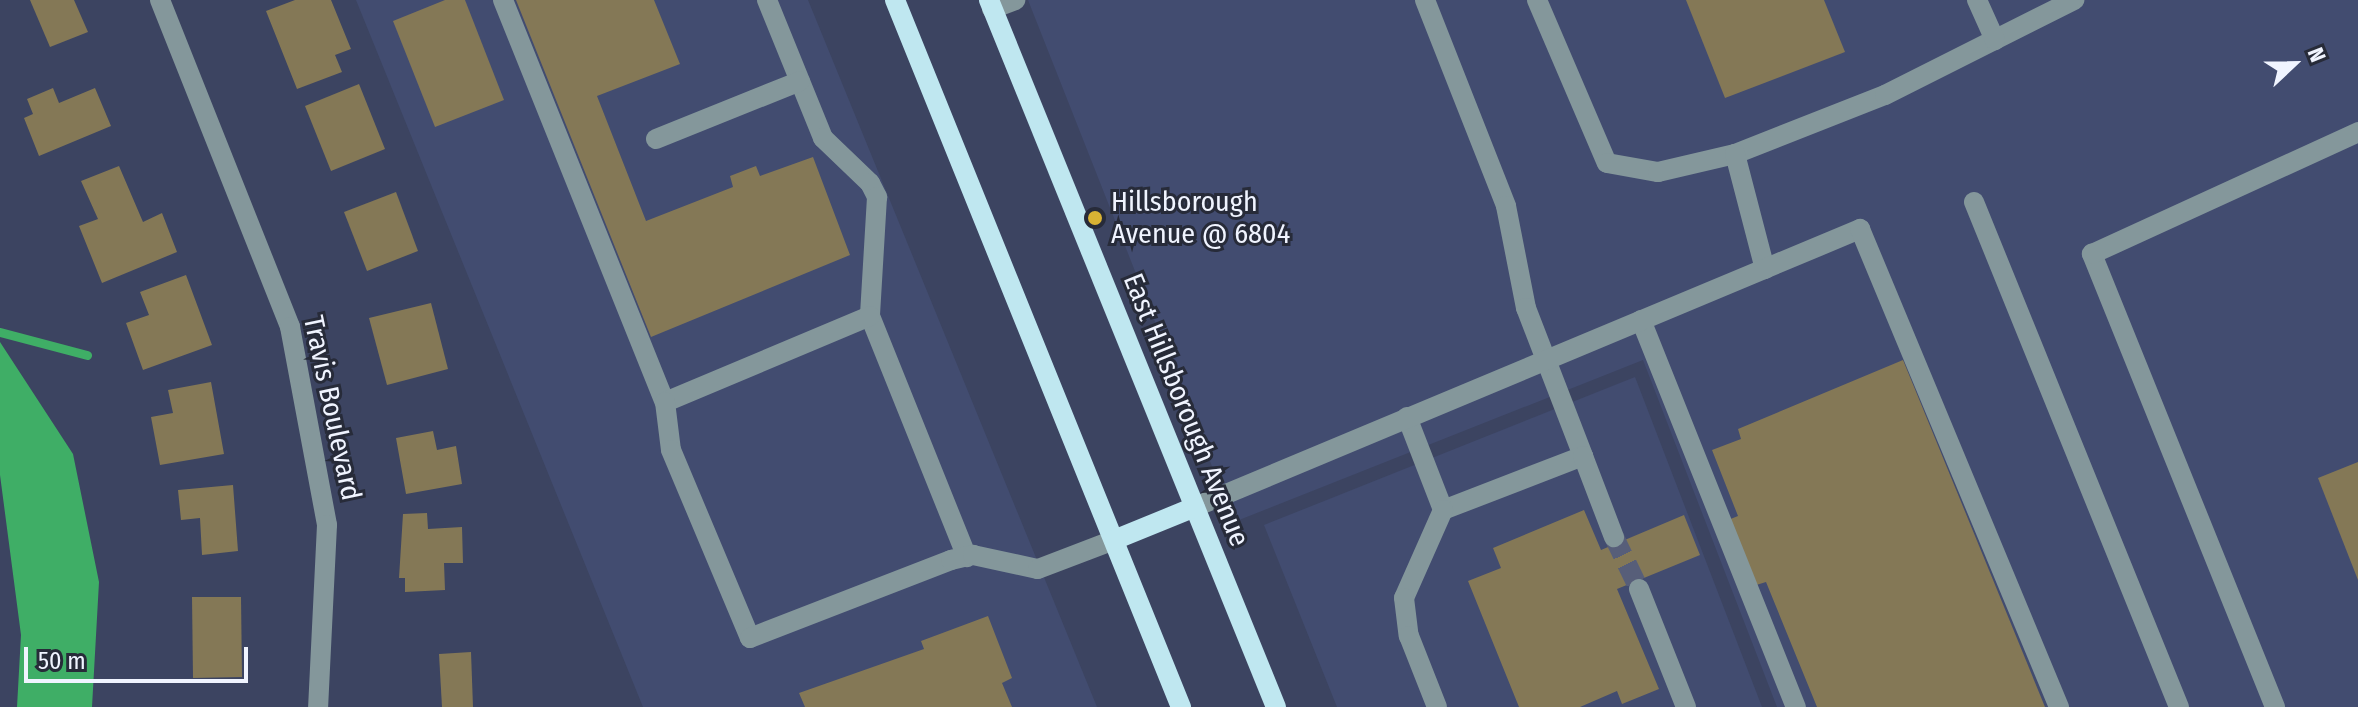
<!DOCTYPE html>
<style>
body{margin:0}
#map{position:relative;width:2358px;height:707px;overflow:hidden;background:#3c4461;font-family:"Fira Sans Condensed",sans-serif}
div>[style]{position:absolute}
.built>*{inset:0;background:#424c70}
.water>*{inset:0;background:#3fae66}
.stream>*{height:9px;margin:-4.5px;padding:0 4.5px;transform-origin:4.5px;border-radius:4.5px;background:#3fae66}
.building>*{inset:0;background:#847856}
.minor-tunnel>*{height:20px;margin-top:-10px;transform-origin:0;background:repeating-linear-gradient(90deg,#575e79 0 20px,transparent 0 30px)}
.minor>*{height:20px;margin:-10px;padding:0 10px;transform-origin:10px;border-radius:10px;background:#84979b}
.major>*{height:20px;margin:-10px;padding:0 10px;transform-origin:10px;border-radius:10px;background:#bfe7f0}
.dots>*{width:22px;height:22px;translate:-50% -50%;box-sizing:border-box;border:4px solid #272b39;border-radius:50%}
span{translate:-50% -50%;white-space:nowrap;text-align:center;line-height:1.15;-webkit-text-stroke:6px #272b39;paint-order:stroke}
.poi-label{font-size:28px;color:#f0f4ff}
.left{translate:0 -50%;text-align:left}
.street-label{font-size:28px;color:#f0f4ff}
.north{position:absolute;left:2254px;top:24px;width:80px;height:80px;-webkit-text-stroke:6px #272b39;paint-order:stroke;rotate:68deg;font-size:22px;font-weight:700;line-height:32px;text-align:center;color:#f0f4ff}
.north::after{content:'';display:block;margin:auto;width:28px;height:36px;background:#f0f4ff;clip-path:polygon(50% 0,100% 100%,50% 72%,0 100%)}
.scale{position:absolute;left:24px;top:647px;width:224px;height:36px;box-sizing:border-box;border:4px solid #f0f4ff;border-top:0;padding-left:10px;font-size:24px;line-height:28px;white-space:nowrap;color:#f0f4ff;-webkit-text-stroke:6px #272b39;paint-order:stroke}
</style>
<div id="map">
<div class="built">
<i style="clip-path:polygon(356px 0,808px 0,1097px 707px,643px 707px)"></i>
<i style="clip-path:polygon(1028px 0,2358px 0,2358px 707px,1777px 707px,1643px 360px,1234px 522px)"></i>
<i style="clip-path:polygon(1635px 377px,1762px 707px,1337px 707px,1264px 525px)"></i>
</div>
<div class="water">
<i style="clip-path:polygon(0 342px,73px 454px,99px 582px,92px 707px,17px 707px,21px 635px,0 475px)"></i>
</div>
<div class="stream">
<i style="left:0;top:332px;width:90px;rotate:14.8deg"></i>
</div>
<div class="building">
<i style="clip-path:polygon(30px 0,74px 0,88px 32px,50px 47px)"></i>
<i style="clip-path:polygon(295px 0,331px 0,351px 49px,335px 55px,342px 72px,297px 89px,266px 11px)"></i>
<i style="clip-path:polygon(445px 0,465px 0,504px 100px,435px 127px,393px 21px)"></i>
<i style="clip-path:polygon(516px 0,654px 0,680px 64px,597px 96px,646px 221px,733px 187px,730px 176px,756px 166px,760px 176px,813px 157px,850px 255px,651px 337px)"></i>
<i style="clip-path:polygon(1686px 0,1824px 0,1845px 52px,1725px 98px)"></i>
<i style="clip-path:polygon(359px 84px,385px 149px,331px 171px,305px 106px)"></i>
<i style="clip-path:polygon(53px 88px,59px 103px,95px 88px,111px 126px,39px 156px,24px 118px,33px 114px,27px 99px)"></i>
<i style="clip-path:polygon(119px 166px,143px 222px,162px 213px,177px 252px,102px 283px,79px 226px,98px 219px,81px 181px)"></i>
<i style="clip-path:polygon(396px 192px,418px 251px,367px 271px,344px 212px)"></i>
<i style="clip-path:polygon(186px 275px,212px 345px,143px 370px,126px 323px,149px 315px,140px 292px)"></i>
<i style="clip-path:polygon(431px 303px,448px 369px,387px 385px,369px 318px)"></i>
<i style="clip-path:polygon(1903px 360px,2045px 707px,1817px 707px,1766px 582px,1753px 586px,1728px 520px,1738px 516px,1712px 450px,1741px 439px,1738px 429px)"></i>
<i style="clip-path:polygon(211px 382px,224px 454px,160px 465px,151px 417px,173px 413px,168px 390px)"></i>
<i style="clip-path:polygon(433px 431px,437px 450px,456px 446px,462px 484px,406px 494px,396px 438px)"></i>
<i style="clip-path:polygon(2358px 462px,2358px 580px,2318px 478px)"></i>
<i style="clip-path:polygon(233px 485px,238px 551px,202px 555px,200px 518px,181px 520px,178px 490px)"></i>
<i style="clip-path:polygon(1584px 510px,1601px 550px,1684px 515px,1700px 555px,1617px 589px,1659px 689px,1622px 704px,1617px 691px,1580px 707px,1519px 707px,1468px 581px,1501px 568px,1493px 548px)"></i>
<i style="clip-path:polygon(427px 513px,428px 529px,462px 527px,463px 563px,444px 563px,445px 590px,405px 592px,405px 578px,399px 578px,403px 514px)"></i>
<i style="clip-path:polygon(192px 597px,241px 597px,242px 677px,193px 678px)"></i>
<i style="clip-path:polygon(988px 616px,1012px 678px,1002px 683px,1012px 707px,805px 707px,799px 693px,924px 649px,921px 641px)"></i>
<i style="clip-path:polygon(471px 652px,473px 707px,442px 707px,439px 654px)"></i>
</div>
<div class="minor-tunnel">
<i style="left:1614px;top:537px;width:58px;rotate:64.3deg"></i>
</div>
<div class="minor">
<i style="left:160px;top:0;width:352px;rotate:68.3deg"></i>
<i style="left:290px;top:327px;width:201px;rotate:79.4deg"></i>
<i style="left:327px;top:525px;width:182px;rotate:92.8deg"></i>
<i style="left:503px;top:0;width:433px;rotate:68.1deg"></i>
<i style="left:767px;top:0;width:149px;rotate:67.9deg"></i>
<i style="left:823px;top:138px;width:65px;rotate:43.8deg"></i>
<i style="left:870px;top:183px;width:16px;rotate:63deg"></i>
<i style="left:877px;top:197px;width:119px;rotate:93.4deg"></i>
<i style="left:870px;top:316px;width:260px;rotate:68.1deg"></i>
<i style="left:1425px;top:0;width:221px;rotate:68.5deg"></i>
<i style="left:1506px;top:206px;width:104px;rotate:78.9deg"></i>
<i style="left:1526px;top:308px;width:159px;rotate:68.9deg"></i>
<i style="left:1583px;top:456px;width:150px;rotate:158.9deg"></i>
<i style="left:1537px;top:0;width:177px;rotate:66.8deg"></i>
<i style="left:1607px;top:163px;width:52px;rotate:10deg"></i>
<i style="left:1658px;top:172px;width:79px;rotate:-13.2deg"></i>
<i style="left:1735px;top:154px;width:161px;rotate:-21.5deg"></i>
<i style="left:1885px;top:95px;width:212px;rotate:-26.7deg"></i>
<i style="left:1977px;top:0;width:44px;rotate:65.8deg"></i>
<i style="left:992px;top:9px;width:25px;rotate:-21deg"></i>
<i style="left:656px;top:139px;width:155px;rotate:-21.9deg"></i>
<i style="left:1735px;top:154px;width:119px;rotate:75.4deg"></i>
<i style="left:1974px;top:202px;width:545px;rotate:67.91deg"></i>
<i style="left:870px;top:316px;width:222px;rotate:157.2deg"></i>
<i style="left:665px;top:402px;width:48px;rotate:82.9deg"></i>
<i style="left:671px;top:450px;width:204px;rotate:67.2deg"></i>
<i style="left:750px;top:638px;width:216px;rotate:-21.2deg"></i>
<i style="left:951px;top:560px;width:23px;rotate:-13deg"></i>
<i style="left:973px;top:555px;width:66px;rotate:12.2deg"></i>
<i style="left:1038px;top:569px;width:81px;rotate:-20.9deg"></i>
<i style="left:1641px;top:320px;width:417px;rotate:68.2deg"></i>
<i style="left:1407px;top:417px;width:100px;rotate:68.8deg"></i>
<i style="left:1443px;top:510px;width:96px;rotate:113.9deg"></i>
<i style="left:1404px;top:598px;width:38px;rotate:83deg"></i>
<i style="left:1409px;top:636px;width:76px;rotate:68.5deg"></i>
<i style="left:1583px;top:456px;width:87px;rotate:69.1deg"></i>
<i style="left:1195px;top:507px;width:721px;rotate:-22.69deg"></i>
<i style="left:1860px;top:229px;width:518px;rotate:67.4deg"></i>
<i style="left:1639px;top:589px;width:127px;rotate:68.3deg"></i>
<i style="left:2275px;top:707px;width:489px;rotate:-112deg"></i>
<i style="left:2092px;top:254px;width:293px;rotate:-24.6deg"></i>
</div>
<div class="major">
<i style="left:895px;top:0;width:763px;rotate:67.98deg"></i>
<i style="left:989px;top:0;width:763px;rotate:67.91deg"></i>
<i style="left:1114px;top:540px;width:87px;rotate:-22.2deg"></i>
</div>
<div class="dots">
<i style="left:1095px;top:218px;background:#d9b334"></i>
</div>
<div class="poi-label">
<span class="left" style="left:1111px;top:218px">Hillsborough<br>Avenue @ 6804</span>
</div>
<div class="street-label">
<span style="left:332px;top:408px;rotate:78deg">Travis Boulevard</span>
<span style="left:1186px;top:410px;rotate:68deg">East Hillsborough Avenue</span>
</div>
<div class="north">N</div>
<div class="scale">50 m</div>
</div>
